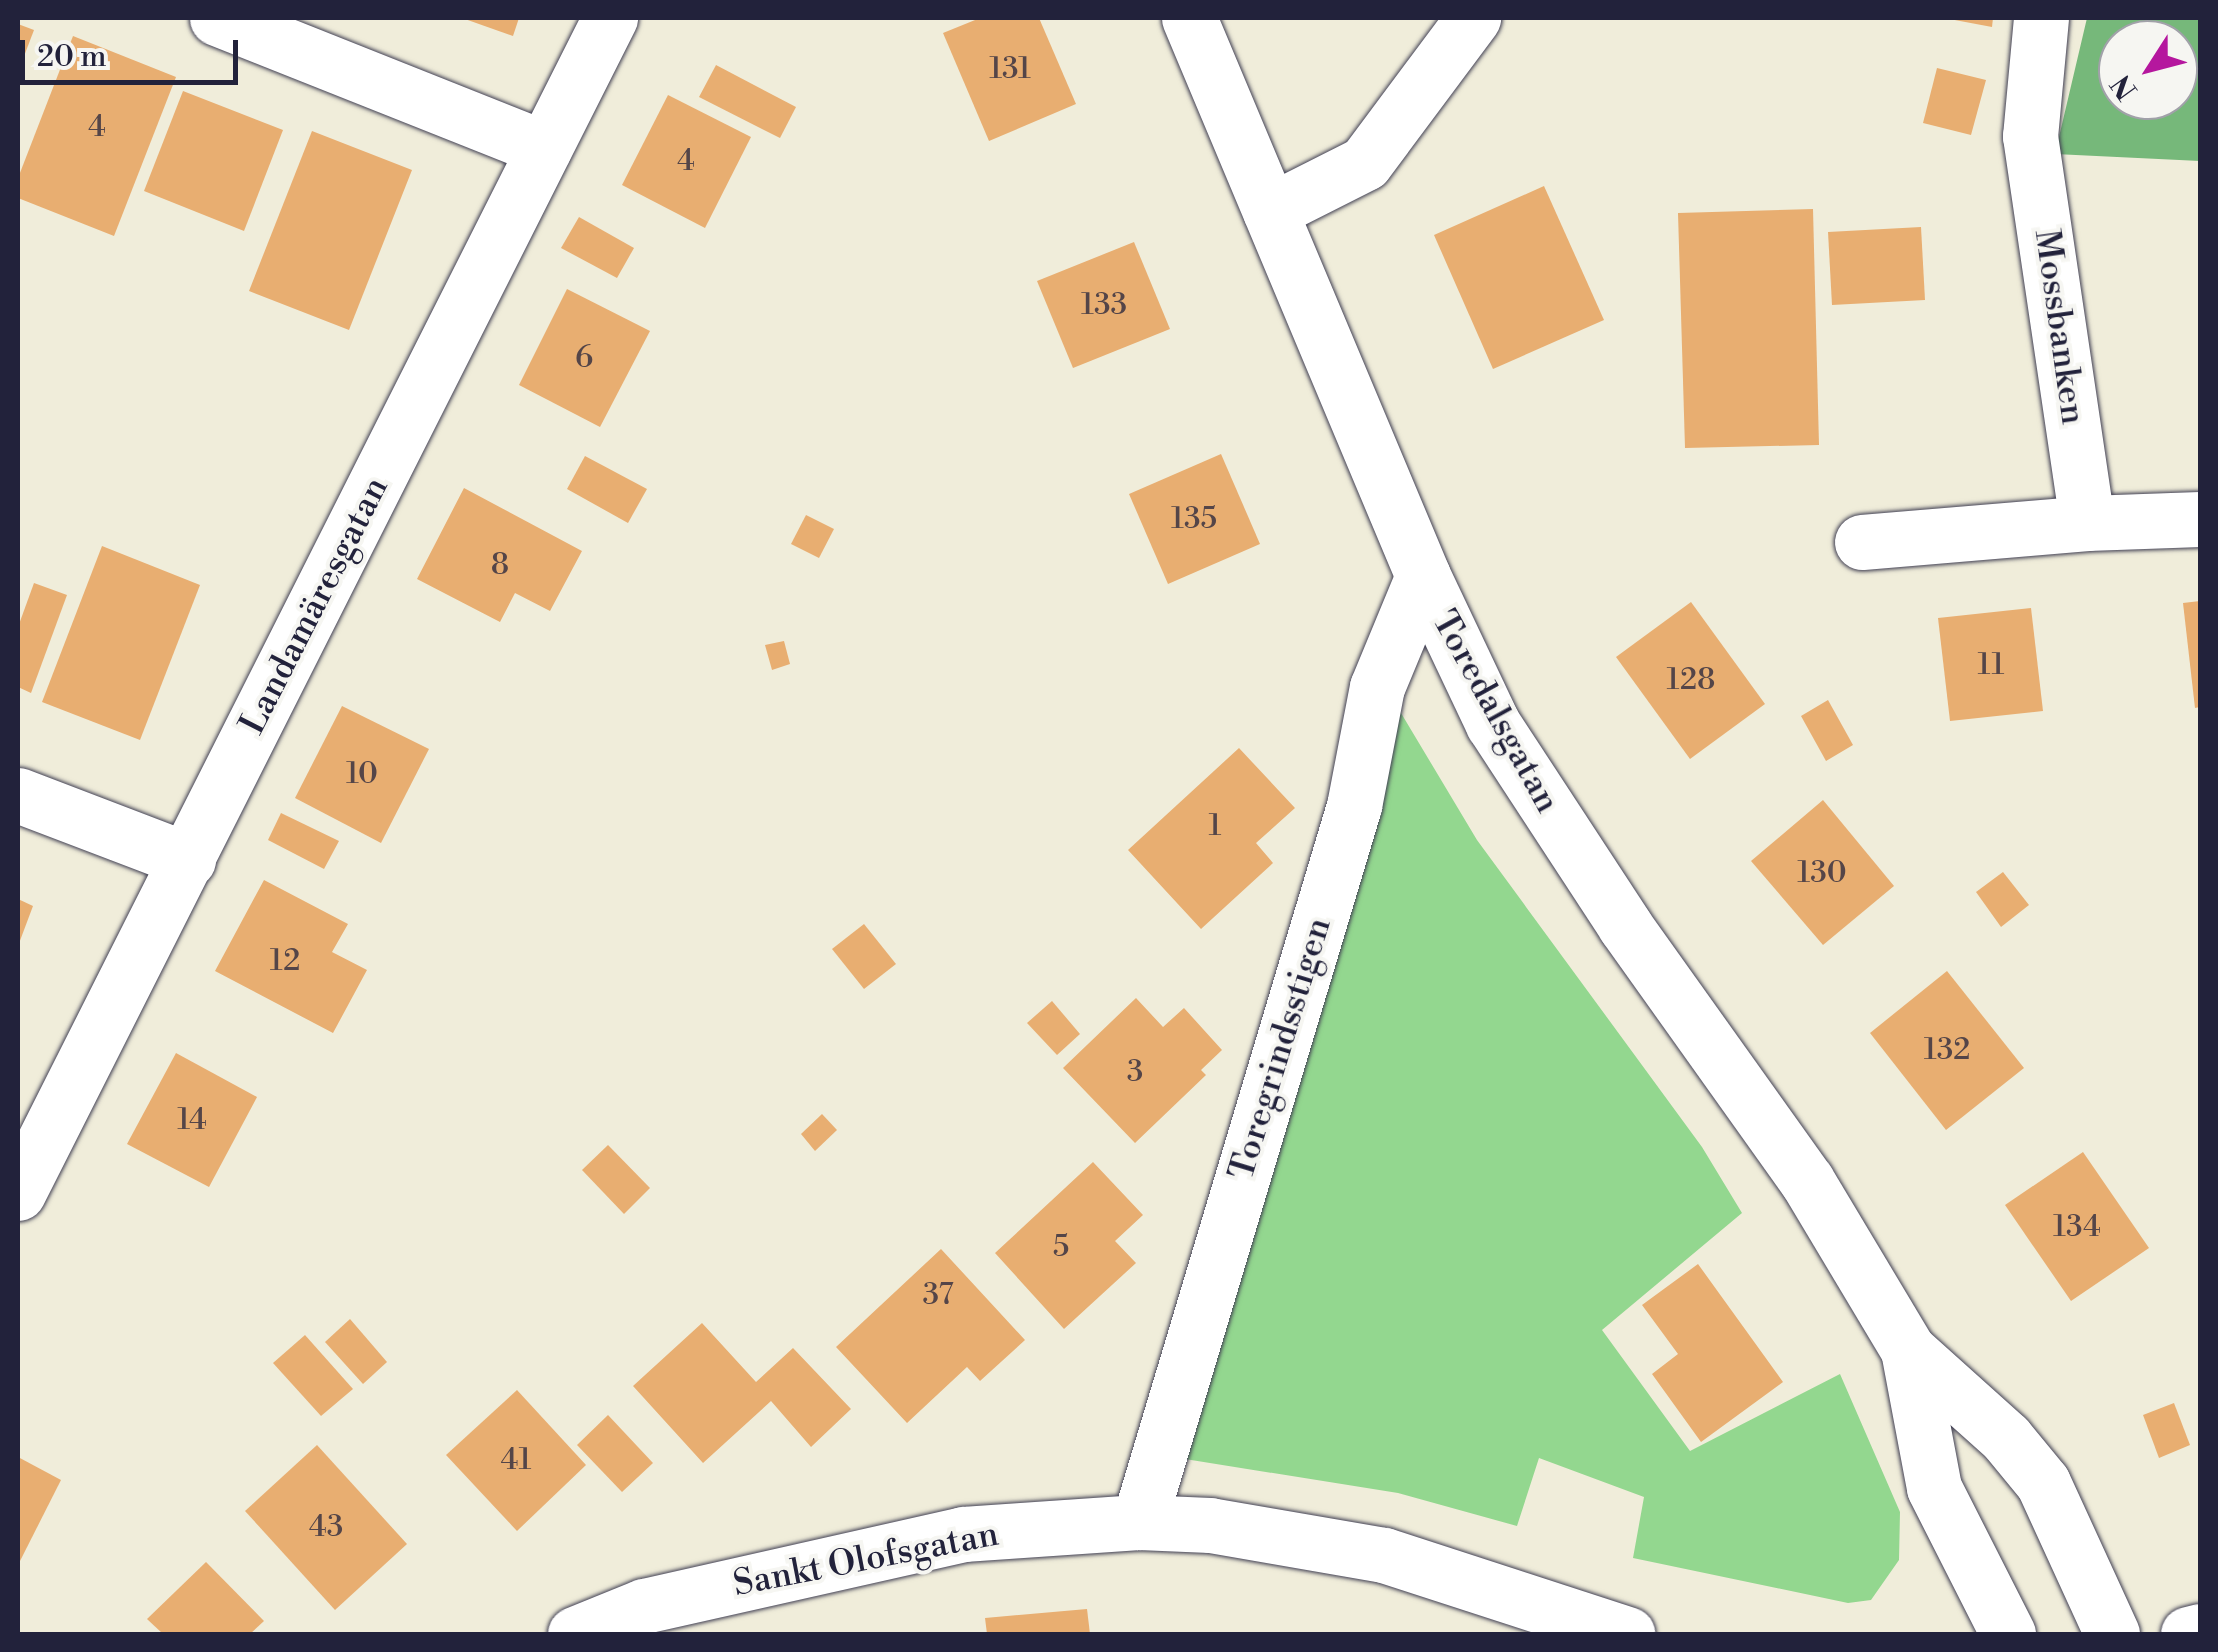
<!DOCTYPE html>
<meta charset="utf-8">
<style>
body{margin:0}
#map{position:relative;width:2218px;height:1652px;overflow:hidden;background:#f0edda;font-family:"Libre Bodoni",serif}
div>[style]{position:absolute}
.green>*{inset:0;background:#93d78f}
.forest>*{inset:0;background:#76b87a}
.building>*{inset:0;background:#e8ae71}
.roads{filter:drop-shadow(0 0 2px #414053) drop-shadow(0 0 2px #414053)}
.minor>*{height:55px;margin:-27.5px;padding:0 27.5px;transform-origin:27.5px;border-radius:27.5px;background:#fff}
span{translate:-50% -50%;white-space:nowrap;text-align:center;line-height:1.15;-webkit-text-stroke:8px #f6f6f2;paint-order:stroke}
.number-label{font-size:30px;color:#544548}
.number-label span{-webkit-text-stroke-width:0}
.street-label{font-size:35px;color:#22223b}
.frame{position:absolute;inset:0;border:20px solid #22223b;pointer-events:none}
.north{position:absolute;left:2098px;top:20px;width:100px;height:100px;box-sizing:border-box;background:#f6f6f2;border:2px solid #a1a1a9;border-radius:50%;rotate:234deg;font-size:28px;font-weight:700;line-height:40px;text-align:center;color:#22223b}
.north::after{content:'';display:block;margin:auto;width:35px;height:45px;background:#b5179e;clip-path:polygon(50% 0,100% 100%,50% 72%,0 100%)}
.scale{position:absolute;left:20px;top:40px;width:218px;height:45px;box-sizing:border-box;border:5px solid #22223b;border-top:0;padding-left:12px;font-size:30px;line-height:35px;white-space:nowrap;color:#22223b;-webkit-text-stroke:8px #f6f6f2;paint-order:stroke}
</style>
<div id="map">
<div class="green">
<i style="clip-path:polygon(1398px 708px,1477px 840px,1702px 1147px,1742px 1213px,1602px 1330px,1690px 1451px,1840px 1374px,1900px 1512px,1899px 1560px,1871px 1600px,1848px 1603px,1633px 1558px,1644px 1497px,1539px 1458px,1517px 1526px,1398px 1493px,1185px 1459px)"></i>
</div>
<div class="forest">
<i style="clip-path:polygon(evenodd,2087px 18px,2200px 18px,2200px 161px,2055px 154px,2087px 18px,2118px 40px,2178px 40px,2178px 100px,2118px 100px,2118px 40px)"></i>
</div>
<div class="building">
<i style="clip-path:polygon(462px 18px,519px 18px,513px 36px)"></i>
<i style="clip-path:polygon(980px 18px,1039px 18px,1076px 104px,989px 141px,943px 33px)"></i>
<i style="clip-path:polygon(1944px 18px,1993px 18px,1992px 27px)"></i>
<i style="clip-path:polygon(18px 24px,34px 30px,18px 72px)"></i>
<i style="clip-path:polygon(73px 36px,176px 77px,114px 236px,18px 198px,18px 178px)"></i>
<i style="clip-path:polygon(716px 65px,796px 107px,780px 138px,699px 97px)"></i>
<i style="clip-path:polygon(1937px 68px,1986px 80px,1971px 135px,1923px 123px)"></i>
<i style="clip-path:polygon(183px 91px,283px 130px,244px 231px,144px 191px)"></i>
<i style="clip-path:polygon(668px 95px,751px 137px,705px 228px,622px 185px)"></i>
<i style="clip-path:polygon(312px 131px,412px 170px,349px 330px,249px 291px)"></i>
<i style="clip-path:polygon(1544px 186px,1604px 320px,1493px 369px,1434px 235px)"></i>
<i style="clip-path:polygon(1813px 209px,1819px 445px,1685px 448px,1678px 213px)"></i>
<i style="clip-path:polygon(579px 217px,634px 248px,617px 278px,561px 248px)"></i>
<i style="clip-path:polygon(1921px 227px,1925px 300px,1832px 305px,1828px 232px)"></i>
<i style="clip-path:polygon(1134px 242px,1170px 329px,1073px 368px,1037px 281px)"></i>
<i style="clip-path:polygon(567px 289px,650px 331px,600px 427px,519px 385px)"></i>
<i style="clip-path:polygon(1221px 454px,1260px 544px,1168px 584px,1129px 494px)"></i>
<i style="clip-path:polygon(585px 456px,647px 489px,628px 523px,567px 489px)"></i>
<i style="clip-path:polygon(464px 488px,582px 551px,550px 611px,515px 593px,500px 622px,417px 579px)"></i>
<i style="clip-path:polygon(806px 515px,834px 529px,819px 558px,791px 544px)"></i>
<i style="clip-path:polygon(102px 546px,200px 585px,140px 740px,42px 702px)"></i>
<i style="clip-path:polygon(34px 583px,67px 595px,31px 693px,18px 687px,18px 627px)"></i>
<i style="clip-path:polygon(2200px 601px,2200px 707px,2195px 708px,2183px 603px)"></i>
<i style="clip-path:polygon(1691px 602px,1765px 704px,1690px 759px,1616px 657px)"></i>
<i style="clip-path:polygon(2031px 608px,2043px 711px,1950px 721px,1938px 618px)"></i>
<i style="clip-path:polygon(784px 641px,790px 664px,772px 670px,765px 645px)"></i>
<i style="clip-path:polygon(1828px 700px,1853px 745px,1826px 761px,1801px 716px)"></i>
<i style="clip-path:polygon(342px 706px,429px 749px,381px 843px,295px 798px)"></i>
<i style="clip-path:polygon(1239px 748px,1295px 808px,1256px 843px,1273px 863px,1201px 929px,1128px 850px)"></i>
<i style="clip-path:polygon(1823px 800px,1894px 886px,1823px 945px,1751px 861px)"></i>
<i style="clip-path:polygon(281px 813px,339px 841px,324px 869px,268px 840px)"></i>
<i style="clip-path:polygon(2003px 872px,2029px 905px,2001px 927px,1976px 892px)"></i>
<i style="clip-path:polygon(264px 880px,348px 924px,332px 952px,367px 970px,333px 1033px,215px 971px)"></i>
<i style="clip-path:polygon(18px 899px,33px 906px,18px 946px)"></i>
<i style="clip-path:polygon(864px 924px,896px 964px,864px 989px,832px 949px)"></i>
<i style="clip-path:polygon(1947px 971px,2024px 1068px,1946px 1130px,1870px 1033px)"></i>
<i style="clip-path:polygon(1136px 998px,1163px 1027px,1184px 1008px,1222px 1050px,1201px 1070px,1206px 1075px,1135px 1143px,1063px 1068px)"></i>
<i style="clip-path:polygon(1052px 1001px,1080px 1034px,1057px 1055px,1027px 1023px)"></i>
<i style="clip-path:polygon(176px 1053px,257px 1097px,209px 1187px,127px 1144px)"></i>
<i style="clip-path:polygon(822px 1114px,837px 1130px,815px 1151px,801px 1134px)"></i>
<i style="clip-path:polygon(608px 1145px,650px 1188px,624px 1214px,582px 1170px)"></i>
<i style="clip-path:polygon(2083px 1152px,2149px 1248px,2071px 1301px,2005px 1205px)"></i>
<i style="clip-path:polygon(1093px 1162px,1143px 1215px,1115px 1241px,1136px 1263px,1064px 1329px,995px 1253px)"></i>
<i style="clip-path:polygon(941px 1249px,1025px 1340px,980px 1381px,967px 1367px,907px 1423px,836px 1347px)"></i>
<i style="clip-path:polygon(1698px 1264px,1783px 1382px,1701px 1442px,1652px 1374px,1678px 1354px,1642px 1305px)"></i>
<i style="clip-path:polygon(350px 1319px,387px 1362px,363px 1384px,325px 1342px)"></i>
<i style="clip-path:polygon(702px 1323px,756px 1382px,793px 1348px,851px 1409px,811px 1447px,771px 1401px,703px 1463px,633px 1386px)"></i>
<i style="clip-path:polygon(305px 1335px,353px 1389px,321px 1416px,273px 1363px)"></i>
<i style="clip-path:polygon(517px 1390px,586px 1465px,517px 1531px,446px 1455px)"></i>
<i style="clip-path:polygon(2174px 1403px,2190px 1445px,2159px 1458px,2143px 1415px)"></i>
<i style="clip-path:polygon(608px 1415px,653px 1463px,622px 1492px,577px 1445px)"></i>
<i style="clip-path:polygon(317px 1445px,407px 1544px,335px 1610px,245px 1511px)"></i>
<i style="clip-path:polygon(18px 1457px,61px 1480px,18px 1565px)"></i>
<i style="clip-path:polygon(206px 1562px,264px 1621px,250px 1634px,163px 1634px,147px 1619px)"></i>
<i style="clip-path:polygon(1087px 1609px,1090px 1634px,987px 1634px,985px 1618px)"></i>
</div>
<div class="roads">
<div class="minor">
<i style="left:217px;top:18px;width:352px;rotate:21.7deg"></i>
<i style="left:1189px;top:18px;width:605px;rotate:67.25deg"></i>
<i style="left:1423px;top:576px;width:164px;rotate:64.7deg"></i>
<i style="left:1493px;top:724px;width:241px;rotate:56.8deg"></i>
<i style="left:1625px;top:926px;width:313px;rotate:54.5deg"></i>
<i style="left:1807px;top:1181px;width:197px;rotate:59.1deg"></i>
<i style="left:1908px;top:1350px;width:132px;rotate:41.9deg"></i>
<i style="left:2006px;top:1438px;width:58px;rotate:50.6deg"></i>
<i style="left:2043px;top:1483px;width:166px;rotate:65.4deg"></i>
<i style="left:2041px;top:18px;width:119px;rotate:95.3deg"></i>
<i style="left:2030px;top:136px;width:391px;rotate:81.6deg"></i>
<i style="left:2087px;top:523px;width:113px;rotate:-2deg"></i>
<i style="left:1270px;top:211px;width:106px;rotate:-26.8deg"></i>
<i style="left:1365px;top:163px;width:181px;rotate:-53.3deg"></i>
<i style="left:1862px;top:542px;width:226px;rotate:-4.8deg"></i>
<i style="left:18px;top:795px;width:182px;rotate:20.9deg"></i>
<i style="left:18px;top:1193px;width:1316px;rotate:-63.26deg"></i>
<i style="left:1908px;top:1350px;width:140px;rotate:79.3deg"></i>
<i style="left:1934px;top:1488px;width:164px;rotate:63.1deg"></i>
<i style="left:1139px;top:1522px;width:748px;rotate:-73.29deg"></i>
<i style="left:1354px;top:806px;width:121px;rotate:-79.1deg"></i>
<i style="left:1377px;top:687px;width:120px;rotate:-67.5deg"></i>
<i style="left:575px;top:1634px;width:74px;rotate:-22.1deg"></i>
<i style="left:644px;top:1606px;width:327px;rotate:-12.7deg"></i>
<i style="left:963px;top:1534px;width:176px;rotate:-3.9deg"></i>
<i style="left:1139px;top:1522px;width:71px;rotate:2.4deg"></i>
<i style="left:1210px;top:1525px;width:177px;rotate:9.8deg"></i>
<i style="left:1384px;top:1555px;width:256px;rotate:18deg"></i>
<i style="left:2188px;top:1634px;width:12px;rotate:-14deg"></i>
</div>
</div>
<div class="number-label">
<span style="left:1010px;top:69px">131</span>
<span style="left:97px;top:127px">4</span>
<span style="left:686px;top:161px">4</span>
<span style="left:1104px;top:305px">133</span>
<span style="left:584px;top:358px">6</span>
<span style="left:1194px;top:519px">135</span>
<span style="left:500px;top:565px">8</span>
<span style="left:1991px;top:665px">11</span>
<span style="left:1691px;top:680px">128</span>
<span style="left:362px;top:774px">10</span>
<span style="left:1215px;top:826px">1</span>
<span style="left:1822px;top:873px">130</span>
<span style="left:285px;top:961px">12</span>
<span style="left:1947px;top:1050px">132</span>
<span style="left:1135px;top:1072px">3</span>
<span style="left:192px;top:1120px">14</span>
<span style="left:2077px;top:1227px">134</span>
<span style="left:1061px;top:1247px">5</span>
<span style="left:938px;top:1295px">37</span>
<span style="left:516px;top:1460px">41</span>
<span style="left:326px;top:1527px">43</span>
</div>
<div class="street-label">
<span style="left:2059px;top:327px;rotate:82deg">Mossbanken</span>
<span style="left:315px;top:606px;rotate:-63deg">Landamäresgatan</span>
<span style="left:1495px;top:712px;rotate:61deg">Toredalsgatan</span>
<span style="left:1281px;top:1049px;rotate:-73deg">Toregrindsstigen</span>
<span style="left:866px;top:1560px;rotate:-11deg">Sankt Olofsgatan</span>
</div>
<div class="frame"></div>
<div class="north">N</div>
<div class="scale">20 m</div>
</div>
